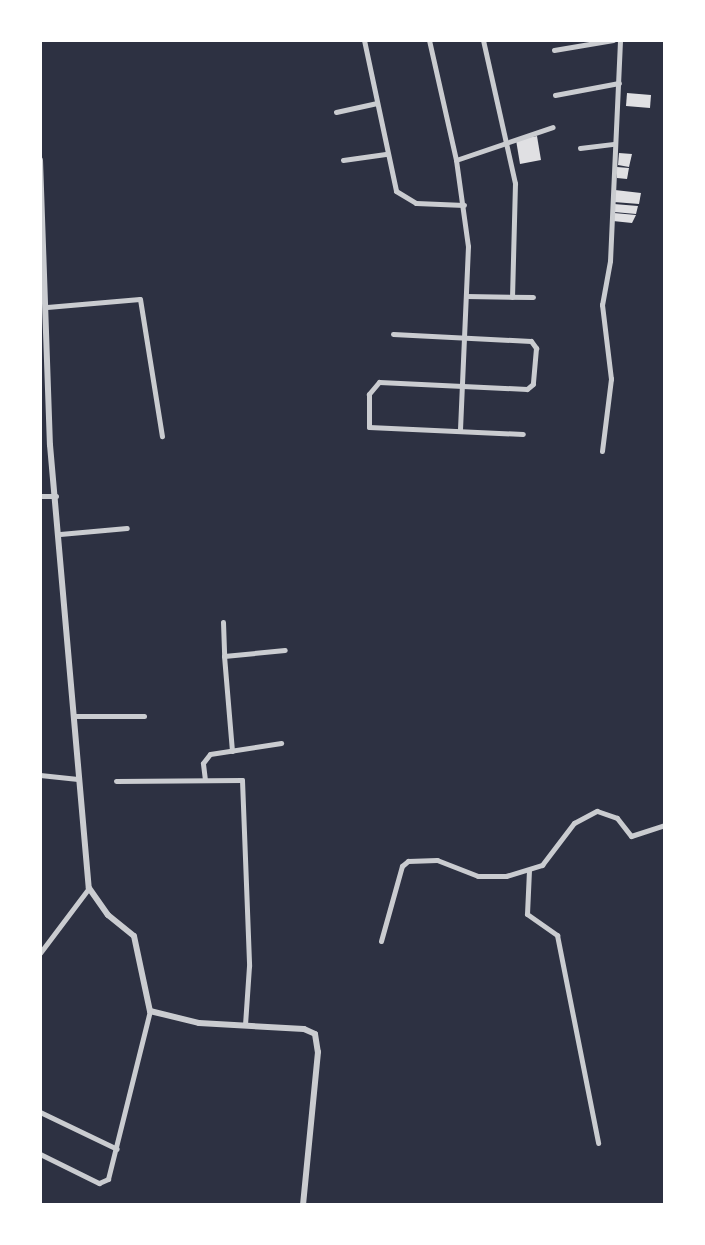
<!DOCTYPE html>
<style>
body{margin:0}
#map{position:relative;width:705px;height:1245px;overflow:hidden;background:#2d3142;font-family:Raleway,sans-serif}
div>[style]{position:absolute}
.building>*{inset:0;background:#e0e0e3}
.minor>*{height:5px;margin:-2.5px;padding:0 2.5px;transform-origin:2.5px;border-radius:2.5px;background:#caccd0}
.tertiary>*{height:6px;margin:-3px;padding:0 3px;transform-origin:3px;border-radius:3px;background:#caccd0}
span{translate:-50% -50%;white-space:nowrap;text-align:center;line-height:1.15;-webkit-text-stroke:7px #fff;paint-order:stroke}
.frame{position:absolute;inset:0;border:42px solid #fff;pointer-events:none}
</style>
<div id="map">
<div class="building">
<i style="clip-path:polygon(627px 93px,651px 95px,650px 108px,626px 106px)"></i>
<i style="clip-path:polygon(537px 136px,541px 160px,520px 164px,516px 140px)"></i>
<i style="clip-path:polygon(619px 153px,632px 154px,629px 167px,618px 165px)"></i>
<i style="clip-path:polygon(617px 167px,629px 168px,627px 179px,617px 178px)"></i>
<i style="clip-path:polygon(615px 190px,641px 193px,639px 204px,614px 202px)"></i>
<i style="clip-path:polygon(614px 204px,638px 206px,636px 214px,614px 212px)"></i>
<i style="clip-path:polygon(614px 213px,636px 215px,632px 223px,613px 221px)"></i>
</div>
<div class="minor">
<i style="left:364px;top:40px;width:154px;rotate:78deg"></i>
<i style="left:396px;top:191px;width:23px;rotate:31deg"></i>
<i style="left:416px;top:203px;width:48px;rotate:2.4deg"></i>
<i style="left:429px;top:40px;width:123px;rotate:77.3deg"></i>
<i style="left:456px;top:160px;width:87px;rotate:82.1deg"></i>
<i style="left:468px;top:246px;width:184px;rotate:92.5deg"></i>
<i style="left:483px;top:40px;width:147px;rotate:77.4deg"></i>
<i style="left:515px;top:183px;width:114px;rotate:91.5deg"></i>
<i style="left:554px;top:50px;width:60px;rotate:-9.6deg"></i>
<i style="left:555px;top:95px;width:65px;rotate:-10.6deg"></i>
<i style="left:336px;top:112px;width:42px;rotate:-12.4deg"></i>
<i style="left:580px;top:148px;width:34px;rotate:-7deg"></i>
<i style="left:343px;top:160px;width:43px;rotate:-7.9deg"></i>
<i style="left:456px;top:160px;width:102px;rotate:-18.8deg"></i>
<i style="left:466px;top:296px;width:67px;rotate:0.9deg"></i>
<i style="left:47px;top:307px;width:93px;rotate:-4.9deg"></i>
<i style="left:140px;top:299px;width:139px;rotate:80.9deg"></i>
<i style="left:393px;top:334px;width:138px;rotate:2.9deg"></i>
<i style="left:531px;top:341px;width:9px;rotate:54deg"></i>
<i style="left:536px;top:348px;width:36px;rotate:95deg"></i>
<i style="left:533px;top:384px;width:8px;rotate:140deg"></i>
<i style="left:527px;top:389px;width:148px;rotate:-177.3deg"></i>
<i style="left:379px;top:382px;width:16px;rotate:130deg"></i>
<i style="left:369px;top:394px;width:33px;rotate:90deg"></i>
<i style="left:369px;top:427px;width:154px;rotate:2.6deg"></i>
<i style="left:602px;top:451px;width:73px;rotate:-82.9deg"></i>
<i style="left:611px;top:379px;width:75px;rotate:-96.9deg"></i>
<i style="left:602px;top:305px;width:45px;rotate:-79.7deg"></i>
<i style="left:610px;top:261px;width:221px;rotate:-87.4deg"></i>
<i style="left:40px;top:496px;width:16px"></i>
<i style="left:60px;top:534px;width:67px;rotate:-5.1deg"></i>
<i style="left:223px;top:622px;width:34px;rotate:88deg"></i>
<i style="left:74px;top:716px;width:70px"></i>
<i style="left:232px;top:751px;width:95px;rotate:-94.8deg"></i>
<i style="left:224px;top:656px;width:61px;rotate:-5.6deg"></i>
<i style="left:40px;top:775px;width:38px;rotate:6deg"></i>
<i style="left:205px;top:780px;width:17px;rotate:-97deg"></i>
<i style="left:203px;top:763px;width:11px;rotate:-52deg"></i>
<i style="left:210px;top:754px;width:72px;rotate:-8.8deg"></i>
<i style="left:116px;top:781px;width:126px;rotate:-0.5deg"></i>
<i style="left:242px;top:780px;width:186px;rotate:87.8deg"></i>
<i style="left:249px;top:966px;width:59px;rotate:93.9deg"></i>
<i style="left:529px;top:870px;width:44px;rotate:92.6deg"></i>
<i style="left:527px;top:914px;width:37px;rotate:35deg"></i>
<i style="left:557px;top:935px;width:212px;rotate:78.8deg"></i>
<i style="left:381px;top:941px;width:78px;rotate:-74.4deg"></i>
<i style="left:402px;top:866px;width:8px;rotate:-40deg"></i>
<i style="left:408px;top:861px;width:29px;rotate:-2deg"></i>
<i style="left:437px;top:860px;width:44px;rotate:21.3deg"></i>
<i style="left:478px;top:876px;width:28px"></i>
<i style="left:506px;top:876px;width:38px;rotate:-17deg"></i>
<i style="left:542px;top:865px;width:53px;rotate:-52.7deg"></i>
<i style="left:574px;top:823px;width:26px;rotate:-28deg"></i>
<i style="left:597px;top:811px;width:21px;rotate:19deg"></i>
<i style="left:617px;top:818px;width:23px;rotate:52deg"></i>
<i style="left:631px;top:836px;width:36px;rotate:-18deg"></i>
<i style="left:40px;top:953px;width:81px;rotate:-53deg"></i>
<i style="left:40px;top:1112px;width:85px;rotate:25.7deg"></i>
<i style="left:40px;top:1154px;width:66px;rotate:26.2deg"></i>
<i style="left:99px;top:1183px;width:10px;rotate:-24deg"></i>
<i style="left:108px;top:1179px;width:173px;rotate:-76deg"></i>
</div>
<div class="tertiary">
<i style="left:40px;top:160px;width:285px;rotate:88deg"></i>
<i style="left:50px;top:445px;width:445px;rotate:85deg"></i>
<i style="left:89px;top:888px;width:33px;rotate:55deg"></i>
<i style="left:108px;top:915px;width:33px;rotate:39deg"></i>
<i style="left:134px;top:936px;width:77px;rotate:78deg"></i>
<i style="left:150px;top:1011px;width:50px;rotate:13.8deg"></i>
<i style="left:199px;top:1023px;width:105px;rotate:3.3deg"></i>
<i style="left:304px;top:1029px;width:12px;rotate:24deg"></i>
<i style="left:315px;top:1034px;width:18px;rotate:81deg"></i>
<i style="left:318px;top:1052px;width:154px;rotate:95.6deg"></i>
</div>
<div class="frame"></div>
</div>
